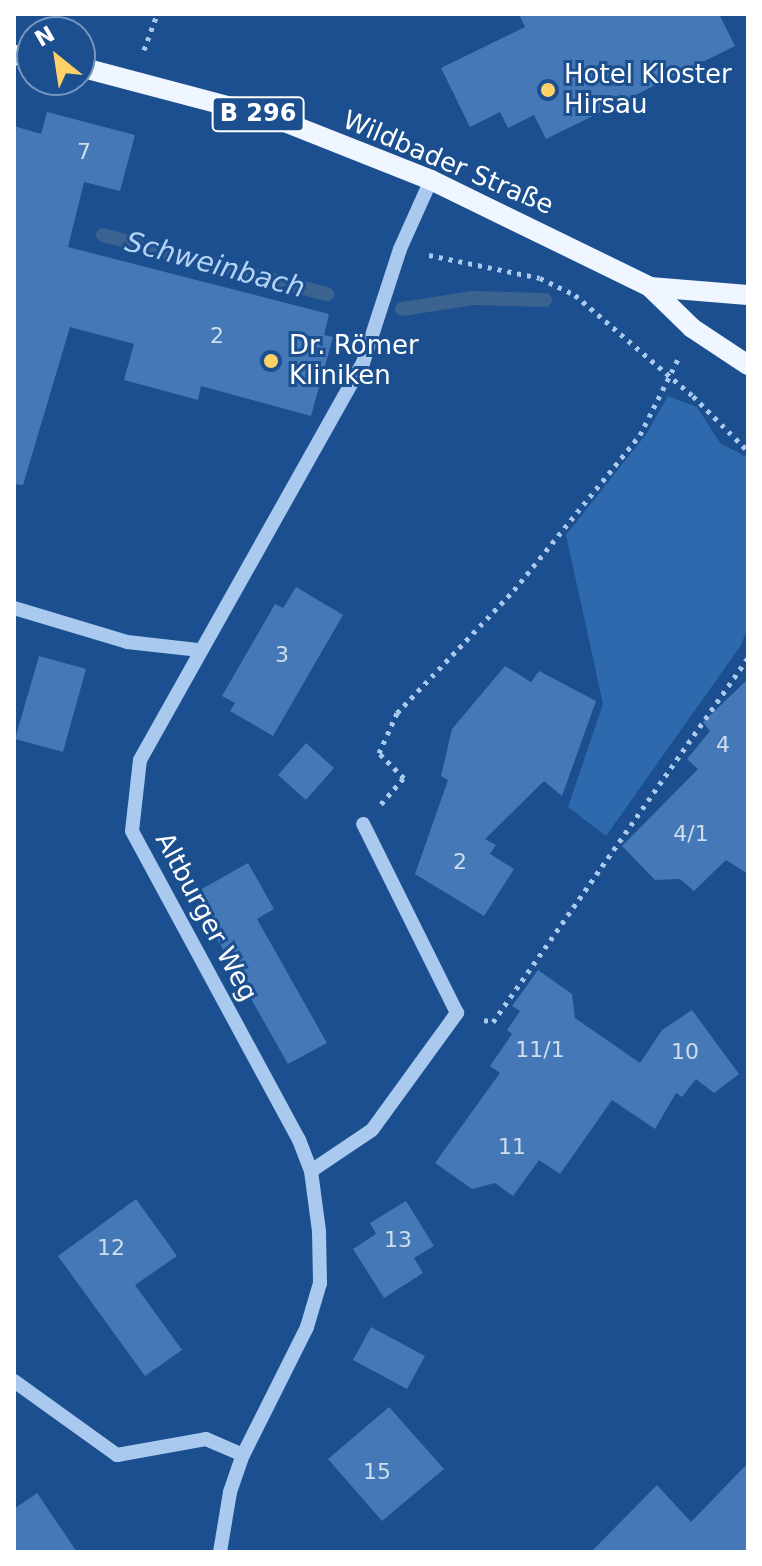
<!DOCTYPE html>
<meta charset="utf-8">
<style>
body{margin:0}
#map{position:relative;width:762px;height:1566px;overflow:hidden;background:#1b4f8f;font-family:"DejaVu Sans",sans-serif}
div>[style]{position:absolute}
.green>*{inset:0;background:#2e69ad}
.stream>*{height:14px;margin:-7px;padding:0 7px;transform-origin:7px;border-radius:7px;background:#3c6290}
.building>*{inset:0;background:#4478b7}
.path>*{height:5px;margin-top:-2.5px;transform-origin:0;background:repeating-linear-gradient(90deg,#a9c9ee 0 4px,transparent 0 10px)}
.minor>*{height:14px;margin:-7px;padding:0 7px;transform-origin:7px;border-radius:7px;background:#a9c9ee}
.major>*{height:20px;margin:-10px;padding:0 10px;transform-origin:10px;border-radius:10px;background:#f0f6ff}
.dots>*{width:22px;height:22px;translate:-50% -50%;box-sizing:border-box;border:4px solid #1b4f8f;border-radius:50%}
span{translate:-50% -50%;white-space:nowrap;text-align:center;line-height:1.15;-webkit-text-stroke:6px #1b4f8f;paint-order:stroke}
.number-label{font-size:22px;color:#d0dded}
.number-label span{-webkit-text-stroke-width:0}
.shield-label span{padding:2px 6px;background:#1b4f8f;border:2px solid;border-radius:6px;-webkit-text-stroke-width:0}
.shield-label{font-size:24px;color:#fff;font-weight:700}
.poi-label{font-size:26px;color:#fff}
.left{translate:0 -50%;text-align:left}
.street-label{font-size:26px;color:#fff}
.water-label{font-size:28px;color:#b5d3f5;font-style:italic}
.frame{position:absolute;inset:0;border:16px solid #fff;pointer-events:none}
.north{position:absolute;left:16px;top:16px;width:80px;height:80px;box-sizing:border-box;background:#1b4f8f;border:2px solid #7695bc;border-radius:50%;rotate:330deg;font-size:22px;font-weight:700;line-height:32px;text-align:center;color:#fff}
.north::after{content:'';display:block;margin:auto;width:28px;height:36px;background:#ffd166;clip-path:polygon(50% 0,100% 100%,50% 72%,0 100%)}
</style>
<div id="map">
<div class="green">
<i style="clip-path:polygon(668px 396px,697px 407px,720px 443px,748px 458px,748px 627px,741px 645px,606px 836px,568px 807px,603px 704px,566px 535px,647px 433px)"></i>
</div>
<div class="stream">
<i style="left:103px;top:235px;width:232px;rotate:14.8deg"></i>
<i style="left:402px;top:309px;width:72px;rotate:-8.8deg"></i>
<i style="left:473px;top:298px;width:72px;rotate:1.6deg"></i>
</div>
<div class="building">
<i style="clip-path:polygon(519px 14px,719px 14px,735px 46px,546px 139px,534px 115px,508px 128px,500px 112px,470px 127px,441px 68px,525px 27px)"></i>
<i style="clip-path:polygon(47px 112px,135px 135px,120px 191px,84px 182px,68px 247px,329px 314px,324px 335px,333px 337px,311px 416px,201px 386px,198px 400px,124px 380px,134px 344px,70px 327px,23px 485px,14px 484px,14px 126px,41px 134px)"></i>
<i style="clip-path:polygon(296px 587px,343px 615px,273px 736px,230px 711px,235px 703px,222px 696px,275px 604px,283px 608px)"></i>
<i style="clip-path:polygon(39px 656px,86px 669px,63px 752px,15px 739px)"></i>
<i style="clip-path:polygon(505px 666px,531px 682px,539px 671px,596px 701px,562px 796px,544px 781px,485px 839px,496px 845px,490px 854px,514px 869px,484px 916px,415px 874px,448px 780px,441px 776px,452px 729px)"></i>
<i style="clip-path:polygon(748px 679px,748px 874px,726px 860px,694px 891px,680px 879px,655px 880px,622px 846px,698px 769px,687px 759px,710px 731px,703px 722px)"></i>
<i style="clip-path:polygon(306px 743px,334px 768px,306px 800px,278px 775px)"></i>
<i style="clip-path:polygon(248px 863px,274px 909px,257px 919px,327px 1043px,288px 1064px,204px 916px,212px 911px,200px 890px)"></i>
<i style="clip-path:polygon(538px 970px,572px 994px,575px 1018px,640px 1063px,662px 1030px,692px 1010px,739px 1074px,714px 1093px,696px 1079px,682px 1097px,676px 1093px,655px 1129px,612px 1100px,560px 1174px,539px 1160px,513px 1196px,495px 1183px,472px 1189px,435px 1163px,500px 1073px,490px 1066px,512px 1034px,507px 1030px,520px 1011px,512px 1006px)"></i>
<i style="clip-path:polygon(136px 1199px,177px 1256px,135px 1285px,182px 1350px,145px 1376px,58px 1256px)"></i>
<i style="clip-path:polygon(406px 1201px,434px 1246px,414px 1258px,423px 1273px,384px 1298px,353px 1249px,376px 1234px,370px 1223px)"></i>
<i style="clip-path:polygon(371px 1327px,425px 1356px,407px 1389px,353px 1360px)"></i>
<i style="clip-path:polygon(389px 1407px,444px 1469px,382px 1521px,328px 1459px)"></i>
<i style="clip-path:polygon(748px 1463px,748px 1552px,591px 1552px,657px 1485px,691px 1522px)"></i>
<i style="clip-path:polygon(37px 1493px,77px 1552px,14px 1552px,14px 1509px)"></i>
</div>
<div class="path">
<i style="left:144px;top:50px;width:38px;rotate:-70deg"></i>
<i style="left:429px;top:255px;width:113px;rotate:11.7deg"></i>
<i style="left:540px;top:278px;width:39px;rotate:26deg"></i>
<i style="left:575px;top:295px;width:155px;rotate:40.6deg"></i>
<i style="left:693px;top:396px;width:78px;rotate:45deg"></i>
<i style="left:381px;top:804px;width:35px;rotate:-49deg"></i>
<i style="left:404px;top:778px;width:35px;rotate:-135deg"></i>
<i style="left:379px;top:753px;width:44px;rotate:-65.8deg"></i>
<i style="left:397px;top:713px;width:170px;rotate:-46.4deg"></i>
<i style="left:514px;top:590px;width:200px;rotate:-50.9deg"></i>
<i style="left:640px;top:435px;width:87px;rotate:-63.4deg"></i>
<i style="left:484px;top:1020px;width:9px;rotate:13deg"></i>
<i style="left:493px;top:1022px;width:444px;rotate:-55deg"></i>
</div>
<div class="minor">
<i style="left:14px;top:608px;width:118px;rotate:16.7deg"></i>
<i style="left:127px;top:642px;width:71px;rotate:6.4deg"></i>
<i style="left:311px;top:1171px;width:73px;rotate:-33.9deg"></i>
<i style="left:372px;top:1130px;width:145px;rotate:-54deg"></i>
<i style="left:457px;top:1013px;width:211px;rotate:-116.4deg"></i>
<i style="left:14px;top:1381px;width:127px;rotate:35.7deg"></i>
<i style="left:117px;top:1455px;width:90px;rotate:-10.2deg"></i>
<i style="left:206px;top:1439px;width:40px;rotate:23.4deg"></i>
<i style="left:220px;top:1552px;width:61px;rotate:-80.5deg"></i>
<i style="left:230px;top:1492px;width:39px;rotate:-71deg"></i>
<i style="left:243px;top:1455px;width:143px;rotate:-63.4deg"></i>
<i style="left:307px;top:1327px;width:46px;rotate:-73.5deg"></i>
<i style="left:320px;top:1283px;width:52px;rotate:-91.1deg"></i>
<i style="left:319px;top:1231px;width:61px;rotate:-97.6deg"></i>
<i style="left:311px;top:1171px;width:33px;rotate:-111deg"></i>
<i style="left:299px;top:1140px;width:351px;rotate:-118.4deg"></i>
<i style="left:132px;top:831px;width:71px;rotate:-83.6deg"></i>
<i style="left:140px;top:760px;width:455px;rotate:-60.7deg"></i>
<i style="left:363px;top:363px;width:120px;rotate:-72deg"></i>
<i style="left:400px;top:249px;width:76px;rotate:-65.8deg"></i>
</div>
<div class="major">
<i style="left:14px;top:55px;width:18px;rotate:6deg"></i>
<i style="left:80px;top:67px;width:204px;rotate:14.8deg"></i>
<i style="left:277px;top:119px;width:166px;rotate:21.6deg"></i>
<i style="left:431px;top:180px;width:244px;rotate:26deg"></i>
<i style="left:650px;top:287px;width:59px;rotate:44.3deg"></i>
<i style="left:692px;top:328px;width:67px;rotate:33.5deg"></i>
<i style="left:650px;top:287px;width:98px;rotate:4.7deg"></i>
</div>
<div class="dots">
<i style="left:548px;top:90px;background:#ffd166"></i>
<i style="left:271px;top:361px;background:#ffd166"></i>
</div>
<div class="number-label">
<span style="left:84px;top:152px">7</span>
<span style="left:217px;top:336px">2</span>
<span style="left:282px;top:655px">3</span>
<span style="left:723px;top:745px">4</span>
<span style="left:691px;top:834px">4/1</span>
<span style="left:460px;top:862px">2</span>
<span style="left:540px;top:1050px">11/1</span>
<span style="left:685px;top:1052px">10</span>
<span style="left:512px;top:1147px">11</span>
<span style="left:398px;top:1240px">13</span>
<span style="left:111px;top:1248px">12</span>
<span style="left:377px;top:1472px">15</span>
</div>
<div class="shield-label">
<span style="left:258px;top:114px">B 296</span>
</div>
<div class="poi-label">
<span class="left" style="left:564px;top:90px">Hotel Kloster<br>Hirsau</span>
<span class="left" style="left:289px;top:361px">Dr. Römer<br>Kliniken</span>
</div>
<div class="street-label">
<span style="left:448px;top:163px;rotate:23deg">Wildbader Straße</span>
<span style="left:206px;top:917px;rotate:62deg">Altburger Weg</span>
</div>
<div class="water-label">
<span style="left:215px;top:265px;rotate:15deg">Schweinbach</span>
</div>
<div class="frame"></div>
<div class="north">N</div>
</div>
